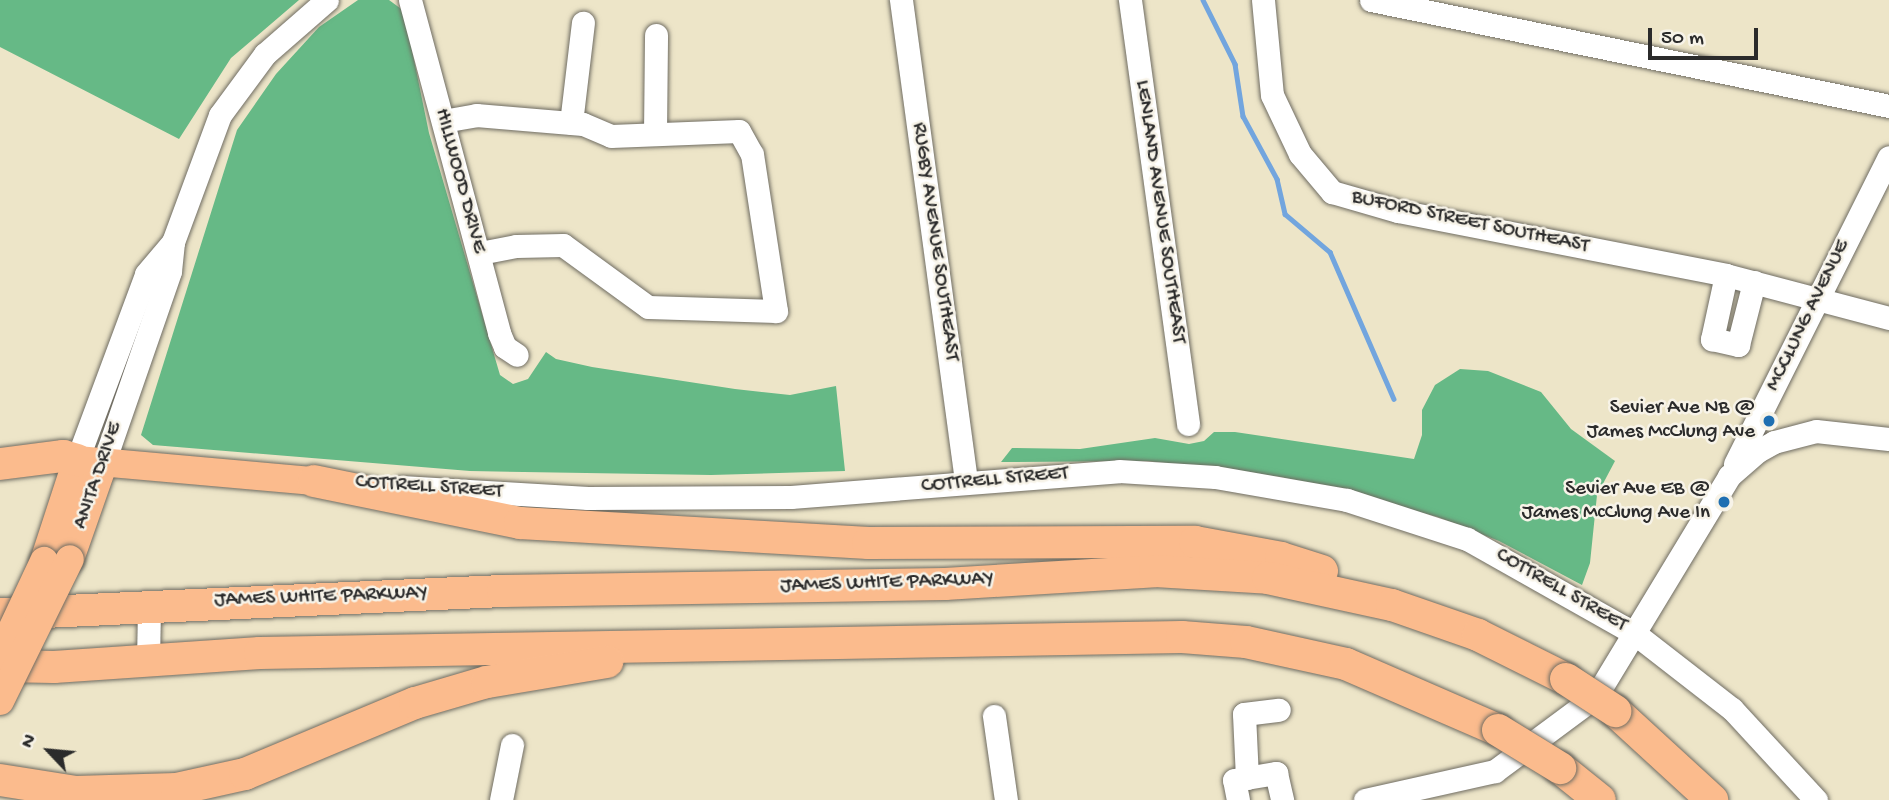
<!DOCTYPE html>
<style>
body{margin:0}
#map{position:relative;width:1889px;height:800px;overflow:hidden;background:#ede5c8;font-family:"Gochi Hand",sans-serif}
div>[style]{position:absolute}
.forest>*{inset:0;background:#66b986}
.stream>*{height:4.5px;margin:-2.25px;padding:0 2.25px;transform-origin:2.25px;border-radius:2.25px;background:#72a5de}
.roads{filter:drop-shadow(0 0 2px #6f6c62) drop-shadow(0 0 2px #6f6c62)}
.minor>*{height:23px;margin:-11.5px;padding:0 11.5px;transform-origin:11.5px;border-radius:11.5px;background:#fff}
.major>*{height:28px;margin:-14px;padding:0 14px;transform-origin:14px;border-radius:14px;background:#fbbb8d}
.highway>*{height:32px;margin:-16px;padding:0 16px;transform-origin:16px;border-radius:16px;background:#fbbb8d}
.bridges{filter:drop-shadow(0 0 2px #6f6c62) drop-shadow(0 0 2px #6f6c62)}
.major-bridge>*{height:28px;margin:-14px;padding:0 14px;transform-origin:14px;border-radius:14px;background:#fbbb8d}
.highway-bridge>*{height:32px;margin:-16px;padding:0 16px;transform-origin:16px;border-radius:16px;background:#fbbb8d}
.dots>*{width:19px;height:19px;translate:-50% -50%;box-sizing:border-box;border:4px solid #f7f3e8;border-radius:50%}
span{translate:-50% -50%;white-space:nowrap;text-align:center;line-height:1.15;-webkit-text-stroke:5px #f7f3e8;paint-order:stroke}
.street-label{font-size:21px;color:#2b2b2b}
.poi-label{font-size:21px;color:#2b2b2b}
.right{translate:-100% -50%;text-align:right}
.north{position:absolute;left:14px;top:716px;width:70px;height:70px;-webkit-text-stroke:5px #f7f3e8;paint-order:stroke;rotate:296deg;font-size:19px;font-weight:700;line-height:28px;text-align:center;color:#2b2b2b}
.north::after{content:'';display:block;margin:auto;width:24px;height:32px;background:#2b2b2b;clip-path:polygon(50% 0,100% 100%,50% 72%,0 100%)}
.scale{position:absolute;left:1648px;top:28px;width:110px;height:32px;box-sizing:border-box;border:4px solid #2b2b2b;border-top:0;padding-left:9px;font-size:21px;line-height:24px;white-space:nowrap;color:#2b2b2b;-webkit-text-stroke:5px #f7f3e8;paint-order:stroke}
</style>
<div id="map">
<div class="forest">
<i style="clip-path:polygon(0 0,299px 0,231px 58px,179px 139px,0 47px)"></i>
<i style="clip-path:polygon(358px 0,389px 0,404px 11px,429px 133px,500px 375px,513px 384px,528px 379px,546px 352px,556px 359px,592px 367px,735px 389px,790px 395px,836px 386px,845px 471px,711px 475px,470px 471px,153px 445px,141px 435px,237px 130px,276px 74px,319px 27px)"></i>
<i style="clip-path:polygon(1460px 369px,1488px 371px,1541px 392px,1571px 429px,1615px 461px,1597px 495px,1590px 563px,1582px 585px,1499px 541px,1438px 517px,1281px 477px,1148px 461px,1001px 462px,1012px 448px,1080px 449px,1155px 438px,1189px 444px,1204px 441px,1214px 432px,1235px 432px,1414px 459px,1422px 435px,1422px 410px,1435px 385px)"></i>
</div>
<div class="stream">
<i style="left:1203px;top:0;width:72px;rotate:63.4deg"></i>
<i style="left:1235px;top:64px;width:53px;rotate:81.3deg"></i>
<i style="left:1243px;top:116px;width:72px;rotate:61.6deg"></i>
<i style="left:1277px;top:179px;width:36px;rotate:77deg"></i>
<i style="left:1285px;top:214px;width:59px;rotate:40.2deg"></i>
<i style="left:1330px;top:252px;width:160px;rotate:66.5deg"></i>
</div>
<div class="roads">
<div class="minor">
<i style="left:410px;top:0;width:345px;rotate:75deg"></i>
<i style="left:499px;top:333px;width:15px;rotate:67deg"></i>
<i style="left:505px;top:347px;width:14px;rotate:34deg"></i>
<i style="left:901px;top:0;width:487px;rotate:82.3deg"></i>
<i style="left:1130px;top:0;width:428px;rotate:82.2deg"></i>
<i style="left:1263px;top:0;width:95px;rotate:84.6deg"></i>
<i style="left:1272px;top:95px;width:65px;rotate:64.6deg"></i>
<i style="left:1300px;top:154px;width:50px;rotate:49.9deg"></i>
<i style="left:1332px;top:192px;width:69px;rotate:16.1deg"></i>
<i style="left:1398px;top:211px;width:334px;rotate:11deg"></i>
<i style="left:1726px;top:275px;width:169px;rotate:14.8deg"></i>
<i style="left:1371px;top:0;width:529px;rotate:11.56deg"></i>
<i style="left:443px;top:121px;width:34px;rotate:-10deg"></i>
<i style="left:476px;top:115px;width:107px;rotate:4.8deg"></i>
<i style="left:583px;top:124px;width:30px;rotate:23deg"></i>
<i style="left:611px;top:136px;width:128px;rotate:-2.2deg"></i>
<i style="left:739px;top:131px;width:26px;rotate:61deg"></i>
<i style="left:752px;top:154px;width:159px;rotate:81.3deg"></i>
<i style="left:776px;top:311px;width:128px;rotate:-178.2deg"></i>
<i style="left:648px;top:307px;width:105px;rotate:-143.9deg"></i>
<i style="left:563px;top:245px;width:47px;rotate:178.8deg"></i>
<i style="left:516px;top:246px;width:38px;rotate:169deg"></i>
<i style="left:571px;top:123px;width:101px;rotate:-83.2deg"></i>
<i style="left:655px;top:134px;width:99px;rotate:-89.4deg"></i>
<i style="left:1726px;top:275px;width:66px;rotate:102.3deg"></i>
<i style="left:1712px;top:339px;width:27px;rotate:13deg"></i>
<i style="left:1738px;top:345px;width:65px;rotate:-75.7deg"></i>
<i style="left:77px;top:460px;width:198px;rotate:-69.6deg"></i>
<i style="left:146px;top:274px;width:42px;rotate:-49.8deg"></i>
<i style="left:104px;top:462px;width:202px;rotate:-70.9deg"></i>
<i style="left:170px;top:271px;width:29px;rotate:-84deg"></i>
<i style="left:173px;top:242px;width:135px;rotate:-69.7deg"></i>
<i style="left:220px;top:115px;width:76px;rotate:-53.6deg"></i>
<i style="left:265px;top:54px;width:82px;rotate:-41.1deg"></i>
<i style="left:1735px;top:464px;width:343px;rotate:-63.4deg"></i>
<i style="left:401px;top:487px;width:187px;rotate:3.4deg"></i>
<i style="left:588px;top:498px;width:203px;rotate:-0.3deg"></i>
<i style="left:791px;top:497px;width:329px;rotate:-4.5deg"></i>
<i style="left:1119px;top:471px;width:96px;rotate:3.6deg"></i>
<i style="left:1215px;top:477px;width:134px;rotate:9.9deg"></i>
<i style="left:1347px;top:500px;width:126px;rotate:18deg"></i>
<i style="left:1467px;top:539px;width:192px;rotate:29.4deg"></i>
<i style="left:1634px;top:633px;width:124px;rotate:37.8deg"></i>
<i style="left:1732px;top:709px;width:124px;rotate:47.3deg"></i>
<i style="left:148px;top:661px;width:53px;rotate:-88.9deg"></i>
<i style="left:994px;top:716px;width:85px;rotate:81.9deg"></i>
<i style="left:1247px;top:778px;width:64px;rotate:-92.7deg"></i>
<i style="left:1244px;top:714px;width:35px;rotate:-7deg"></i>
<i style="left:501px;top:800px;width:56px;rotate:-78.7deg"></i>
<i style="left:1238px;top:800px;width:20px;rotate:-101deg"></i>
<i style="left:1234px;top:780px;width:43px;rotate:-9.5deg"></i>
<i style="left:1276px;top:773px;width:28px;rotate:77deg"></i>
<i style="left:1365px;top:800px;width:133px;rotate:-12.6deg"></i>
<i style="left:1495px;top:771px;width:126px;rotate:-36.6deg"></i>
<i style="left:1596px;top:696px;width:257px;rotate:-58.8deg"></i>
<i style="left:1729px;top:476px;width:38px;rotate:-41deg"></i>
<i style="left:1758px;top:451px;width:18px;rotate:-29deg"></i>
<i style="left:1774px;top:442px;width:43px;rotate:-14.7deg"></i>
<i style="left:1816px;top:431px;width:73px;rotate:6.3deg"></i>
</div>
<div class="major">
<i style="left:70px;top:559px;width:103px;rotate:-70.7deg"></i>
<i style="left:44px;top:561px;width:106px;rotate:-71.9deg"></i>
<i style="left:77px;top:460px;width:238px;rotate:5.1deg"></i>
</div>
<div class="highway">
<i style="left:0;top:464px;width:64px;rotate:-7.2deg"></i>
<i style="left:63px;top:456px;width:15px;rotate:16deg"></i>
<i style="left:314px;top:481px;width:210px;rotate:11.5deg"></i>
<i style="left:520px;top:523px;width:349px;rotate:3.3deg"></i>
<i style="left:868px;top:543px;width:327px;rotate:-0.2deg"></i>
<i style="left:1195px;top:542px;width:87px;rotate:10.5deg"></i>
<i style="left:1281px;top:558px;width:43px;rotate:17.6deg"></i>
<i style="left:0;top:614px;width:504px;rotate:-2.62deg"></i>
<i style="left:503px;top:591px;width:442px;rotate:-0.9deg"></i>
<i style="left:945px;top:584px;width:210px;rotate:-3.5deg"></i>
<i style="left:1155px;top:571px;width:113px;rotate:3.5deg"></i>
<i style="left:1268px;top:578px;width:127px;rotate:12.3deg"></i>
<i style="left:1392px;top:605px;width:91px;rotate:19.2deg"></i>
<i style="left:1478px;top:635px;width:98px;rotate:26.6deg"></i>
<i style="left:0;top:666px;width:54px;rotate:1.1deg"></i>
<i style="left:54px;top:667px;width:206px;rotate:-3.9deg"></i>
<i style="left:260px;top:653px;width:922px;rotate:-0.99deg"></i>
<i style="left:1182px;top:637px;width:64px;rotate:4.5deg"></i>
<i style="left:1246px;top:642px;width:102px;rotate:12.4deg"></i>
<i style="left:1346px;top:664px;width:166px;rotate:23.5deg"></i>
<i style="left:1615px;top:711px;width:132px;rotate:42.5deg"></i>
<i style="left:1560px;top:768px;width:51px;rotate:38.7deg"></i>
<i style="left:0;top:780px;width:77px;rotate:9deg"></i>
<i style="left:76px;top:792px;width:101px;rotate:-1.7deg"></i>
<i style="left:177px;top:789px;width:70px;rotate:-12.4deg"></i>
<i style="left:245px;top:774px;width:184px;rotate:-22.7deg"></i>
<i style="left:415px;top:703px;width:75px;rotate:-16.3deg"></i>
<i style="left:487px;top:682px;width:122px;rotate:-9.5deg"></i>
</div>
</div>
<div class="bridges">
<div class="major-bridge">
<i style="left:0;top:655px;width:104px;rotate:-64.9deg"></i>
<i style="left:0;top:701px;width:158px;rotate:-63.8deg"></i>
</div>
<div class="highway-bridge">
<i style="left:1566px;top:679px;width:59px;rotate:33.1deg"></i>
<i style="left:1498px;top:730px;width:73px;rotate:31.5deg"></i>
</div>
</div>
<div class="dots">
<i style="left:1769px;top:421px;background:#1f6fb2"></i>
<i style="left:1724px;top:502px;background:#1f6fb2"></i>
</div>
<div class="street-label">
<span style="left:459px;top:181px;rotate:75deg">HILLWOOD DRIVE</span>
<span style="left:1159px;top:212px;rotate:82deg">LENLAND AVENUE SOUTHEAST</span>
<span style="left:1470px;top:223px;rotate:12deg">BUFORD STREET SOUTHEAST</span>
<span style="left:934px;top:242px;rotate:82deg">RUGBY AVENUE SOUTHEAST</span>
<span style="left:1809px;top:316px;rotate:-64deg">MCCLUNG AVENUE</span>
<span style="left:99px;top:476px;rotate:-71deg">ANITA DRIVE</span>
<span style="left:995px;top:481px;rotate:-5deg">COTTRELL STREET</span>
<span style="left:429px;top:488px;rotate:4deg">COTTRELL STREET</span>
<span style="left:887px;top:584px;rotate:-2deg">JAMES WHITE PARKWAY</span>
<span style="left:1561px;top:591px;rotate:30deg">COTTRELL STREET</span>
<span style="left:321px;top:598px;rotate:-2deg">JAMES WHITE PARKWAY</span>
</div>
<div class="poi-label">
<span class="right" style="left:1755px;top:421px">Sevier Ave NB @<br>James McClung Ave</span>
<span class="right" style="left:1710px;top:502px">Sevier Ave EB @<br>James McClung Ave In</span>
</div>
<div class="north">N</div>
<div class="scale">50 m</div>
</div>
